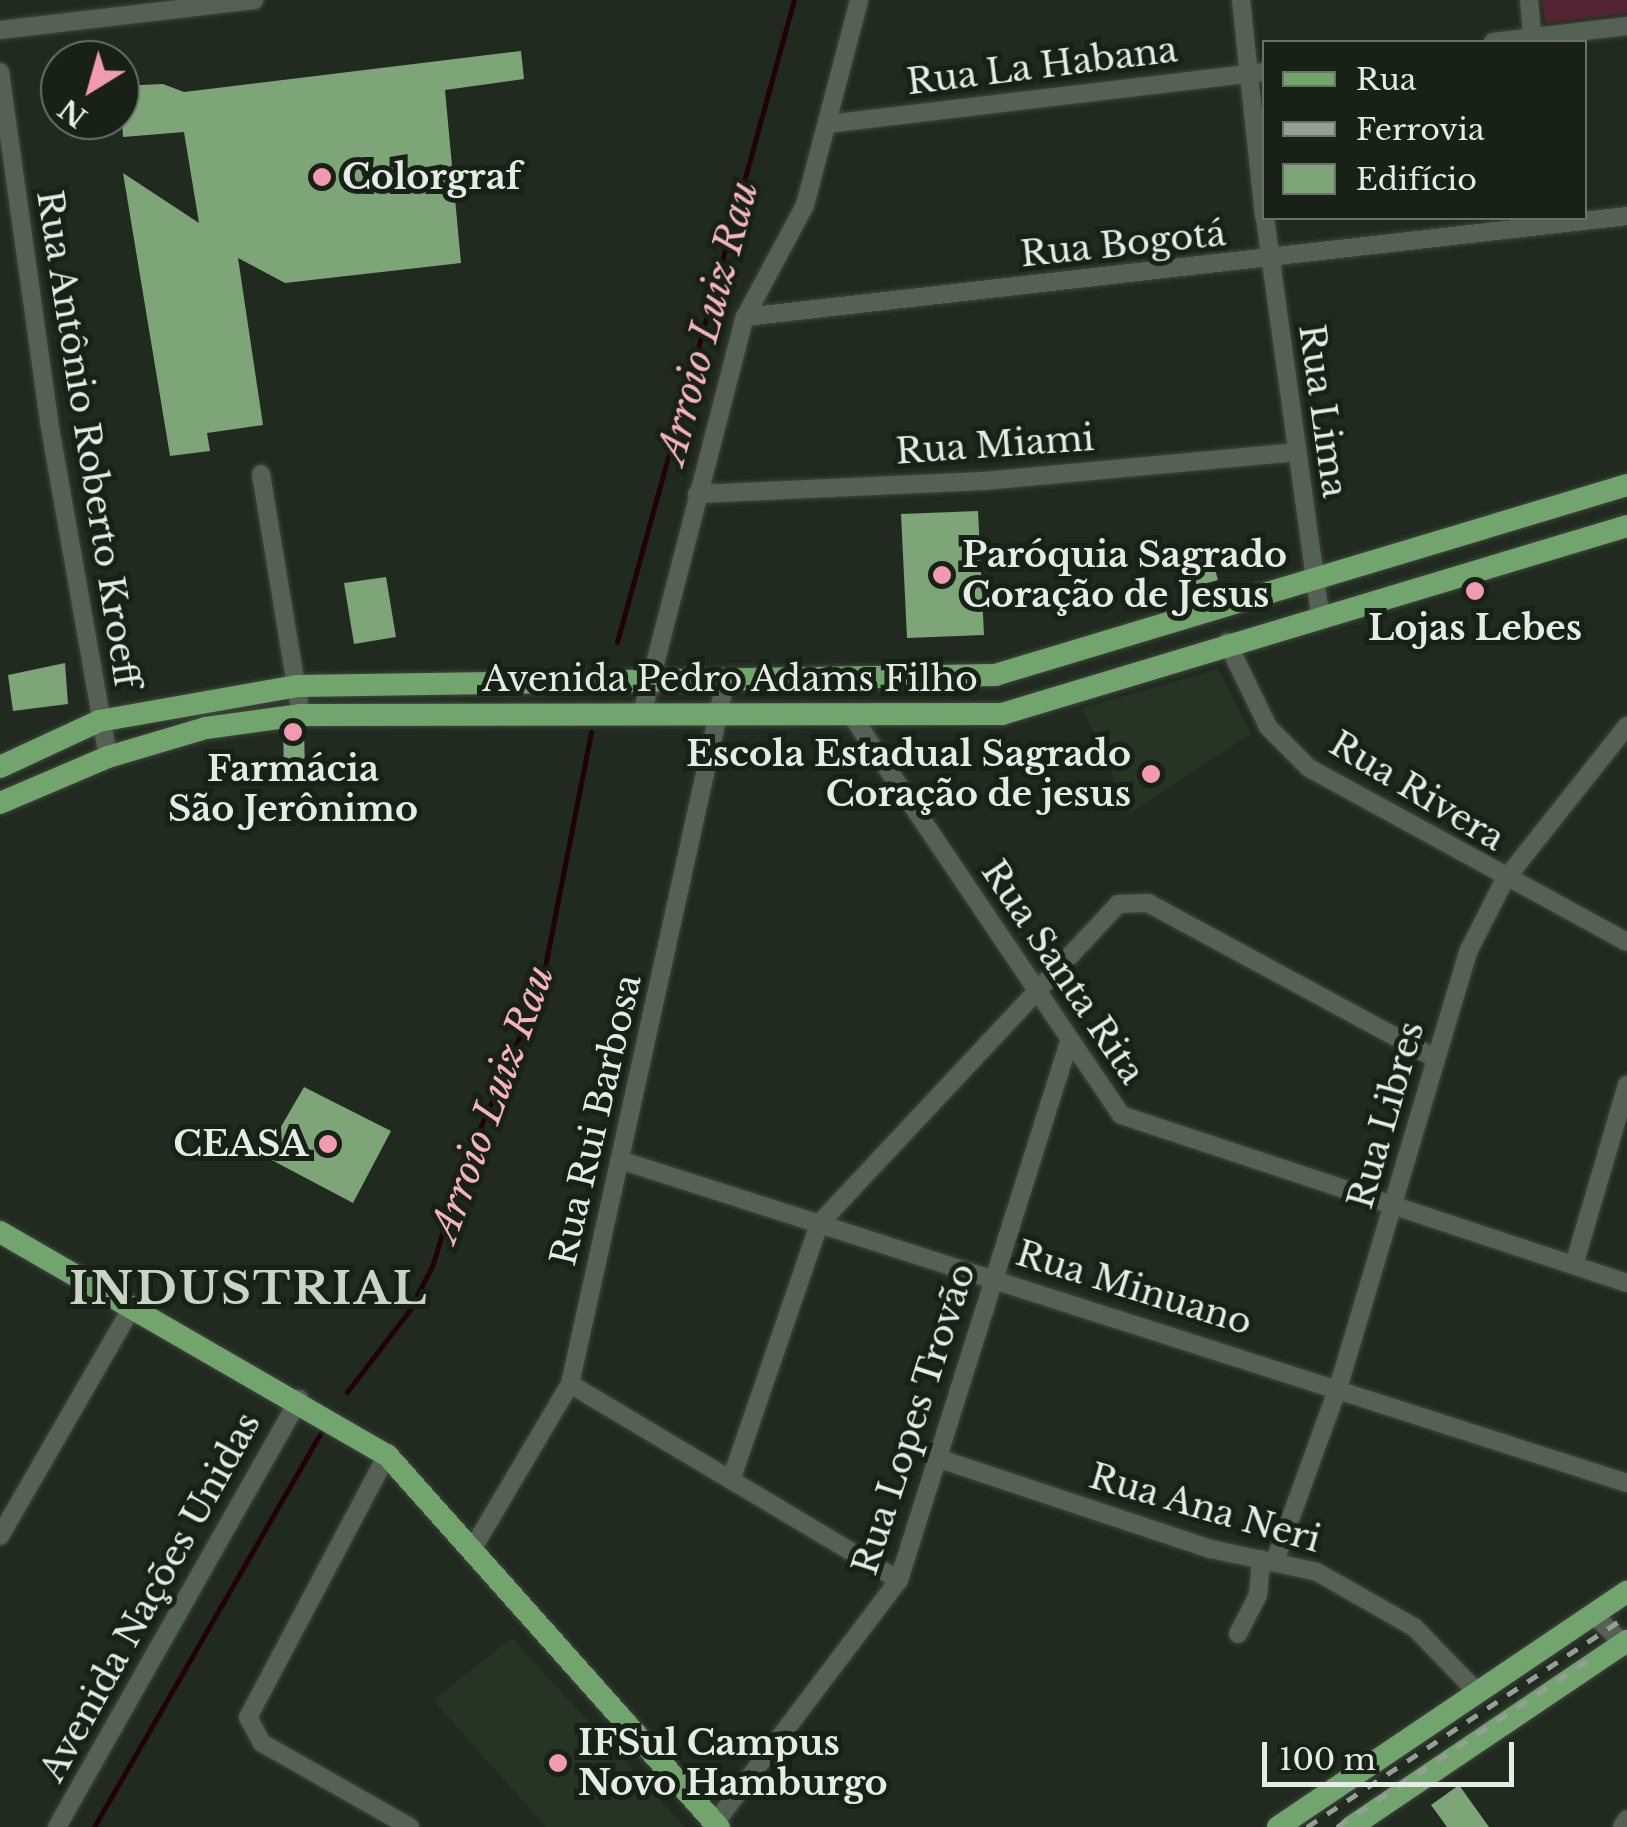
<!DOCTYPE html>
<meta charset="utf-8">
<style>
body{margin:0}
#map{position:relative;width:1627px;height:1827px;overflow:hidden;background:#212a1f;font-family:"Libre Baskerville",serif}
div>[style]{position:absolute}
.built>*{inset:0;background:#263424}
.green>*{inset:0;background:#552432}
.stream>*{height:5px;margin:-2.5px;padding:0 2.5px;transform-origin:2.5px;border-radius:2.5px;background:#20000a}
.building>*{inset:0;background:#7da578}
.roads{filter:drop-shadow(0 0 2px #3f473e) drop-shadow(0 0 2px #3f473e)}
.minor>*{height:18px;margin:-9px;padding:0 9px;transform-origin:9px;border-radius:9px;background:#566155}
.major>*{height:22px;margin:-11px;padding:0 11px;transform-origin:11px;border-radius:11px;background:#72a46d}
.rail>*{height:5px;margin-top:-2.5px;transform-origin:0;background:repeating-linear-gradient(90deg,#969e95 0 12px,transparent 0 24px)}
.dots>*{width:28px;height:28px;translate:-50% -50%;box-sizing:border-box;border:5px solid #172116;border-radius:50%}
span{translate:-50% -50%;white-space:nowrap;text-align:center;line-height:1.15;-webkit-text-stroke:10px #172116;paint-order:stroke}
.street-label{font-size:35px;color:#e5ece5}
.poi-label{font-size:35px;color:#e5ece5;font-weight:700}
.left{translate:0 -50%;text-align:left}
.right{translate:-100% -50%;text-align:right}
.water-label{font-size:38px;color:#f9b1c2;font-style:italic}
.district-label{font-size:45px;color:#c8d5c6;font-weight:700;letter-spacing:2.5px}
.legend{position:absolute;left:1262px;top:40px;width:325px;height:180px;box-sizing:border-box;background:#172116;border:2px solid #697269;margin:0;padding:12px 18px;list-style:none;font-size:30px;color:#e5ece5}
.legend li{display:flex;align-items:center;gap:20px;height:50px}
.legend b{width:50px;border:2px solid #697269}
.north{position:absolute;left:40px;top:40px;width:100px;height:100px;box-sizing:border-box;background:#172116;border:2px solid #697269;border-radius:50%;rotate:217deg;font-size:28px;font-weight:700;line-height:40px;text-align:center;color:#e5ece5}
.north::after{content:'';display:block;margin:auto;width:35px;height:45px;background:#f29ab0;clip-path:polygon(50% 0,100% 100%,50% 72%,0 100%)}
.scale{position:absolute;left:1262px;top:1742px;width:252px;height:45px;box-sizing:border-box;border:5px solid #e5ece5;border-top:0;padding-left:12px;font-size:30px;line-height:35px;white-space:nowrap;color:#e5ece5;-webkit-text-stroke:8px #172116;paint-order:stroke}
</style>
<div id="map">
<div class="built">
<i style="clip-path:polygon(1218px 669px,1251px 734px,1129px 814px,1082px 708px)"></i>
<i style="clip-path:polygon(512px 1638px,685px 1827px,546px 1827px,433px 1700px)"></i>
</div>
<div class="green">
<i style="clip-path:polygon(1542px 0,1627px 0,1627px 13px,1545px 23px)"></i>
</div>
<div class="stream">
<i style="left:617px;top:642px;width:666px;rotate:-74.59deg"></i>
<i style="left:347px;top:1392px;width:102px;rotate:-52.6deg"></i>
<i style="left:409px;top:1311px;width:53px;rotate:-62.9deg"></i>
<i style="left:433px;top:1264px;width:91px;rotate:-73.4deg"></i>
<i style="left:459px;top:1177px;width:207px;rotate:-66.7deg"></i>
<i style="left:541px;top:987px;width:260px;rotate:-78.9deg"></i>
<i style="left:94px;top:1827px;width:460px;rotate:-60.1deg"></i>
</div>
<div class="building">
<i style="clip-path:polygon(521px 51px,524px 79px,445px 90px,461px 263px,285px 283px,238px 258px,263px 425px,207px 433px,210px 451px,170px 456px,123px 173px,199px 223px,184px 132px,123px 137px,120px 86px,163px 84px,184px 92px)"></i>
<i style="clip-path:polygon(978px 511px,984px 635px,907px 638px,901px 514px)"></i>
<i style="clip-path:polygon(1210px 552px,1218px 580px,1197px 586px,1189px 558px)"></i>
<i style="clip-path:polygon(386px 577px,396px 637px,354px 644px,344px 583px)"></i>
<i style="clip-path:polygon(65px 663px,68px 704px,13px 711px,8px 675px)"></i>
<i style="clip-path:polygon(304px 730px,305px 769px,284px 769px,283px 733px)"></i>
<i style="clip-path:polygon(304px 1087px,391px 1131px,353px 1203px,264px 1156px)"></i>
<i style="clip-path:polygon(1459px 1785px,1489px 1827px,1447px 1827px,1431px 1805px)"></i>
</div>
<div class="roads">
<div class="minor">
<i style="left:1241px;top:0;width:218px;rotate:83.9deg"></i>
<i style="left:1529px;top:0;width:37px;rotate:85deg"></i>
<i style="left:0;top:30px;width:256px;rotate:-6.7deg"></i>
<i style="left:1493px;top:42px;width:135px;rotate:-6.8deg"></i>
<i style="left:0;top:72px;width:353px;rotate:82deg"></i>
<i style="left:49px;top:422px;width:340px;rotate:80deg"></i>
<i style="left:827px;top:124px;width:440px;rotate:-6.8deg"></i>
<i style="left:1265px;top:218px;width:400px;rotate:82.1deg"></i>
<i style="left:745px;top:317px;width:888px;rotate:-6.53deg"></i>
<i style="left:261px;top:474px;width:244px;rotate:80.6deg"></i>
<i style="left:697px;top:494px;width:288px;rotate:-2.6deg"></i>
<i style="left:985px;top:481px;width:313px;rotate:-5.3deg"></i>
<i style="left:1227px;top:642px;width:94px;rotate:64.2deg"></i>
<i style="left:1268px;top:727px;width:58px;rotate:45deg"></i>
<i style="left:1309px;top:768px;width:362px;rotate:28.7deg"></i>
<i style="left:642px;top:714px;width:410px;rotate:-75.5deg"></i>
<i style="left:745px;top:317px;width:127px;rotate:-61.8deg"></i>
<i style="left:805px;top:205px;width:212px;rotate:-75.2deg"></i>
<i style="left:852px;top:716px;width:481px;rotate:56deg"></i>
<i style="left:1121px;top:1115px;width:533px;rotate:18.37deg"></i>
<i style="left:620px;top:1160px;width:1058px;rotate:17.78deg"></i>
<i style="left:1574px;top:1265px;width:188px;rotate:-73.6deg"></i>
<i style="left:570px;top:1384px;width:383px;rotate:30.8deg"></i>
<i style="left:387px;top:1455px;width:297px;rotate:117.9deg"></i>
<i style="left:248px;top:1717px;width:30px;rotate:62deg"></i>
<i style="left:262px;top:1743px;width:170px;rotate:29.6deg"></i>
<i style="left:940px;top:1459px;width:286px;rotate:18.4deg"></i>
<i style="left:1211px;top:1549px;width:108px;rotate:12.2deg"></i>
<i style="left:1317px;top:1572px;width:112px;rotate:29.6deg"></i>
<i style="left:1414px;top:1627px;width:92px;rotate:45.9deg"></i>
<i style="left:731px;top:1480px;width:271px;rotate:-71deg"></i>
<i style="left:819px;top:1224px;width:438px;rotate:-46.9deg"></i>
<i style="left:1118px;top:904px;width:30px;rotate:-2deg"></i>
<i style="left:1148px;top:903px;width:326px;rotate:28.4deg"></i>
<i style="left:0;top:1536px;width:266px;rotate:-60deg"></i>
<i style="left:473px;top:1548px;width:191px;rotate:-59.4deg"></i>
<i style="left:570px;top:1384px;width:718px;rotate:-77.53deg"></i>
<i style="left:1276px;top:1558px;width:184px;rotate:-70deg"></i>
<i style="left:1339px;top:1385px;width:454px;rotate:-73.4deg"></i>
<i style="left:1469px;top:950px;width:77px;rotate:-63.1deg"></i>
<i style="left:1504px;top:881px;width:198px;rotate:-51.6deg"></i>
<i style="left:1593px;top:1614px;width:47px;rotate:44.1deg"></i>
<i style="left:1238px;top:1634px;width:44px;rotate:-62.9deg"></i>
<i style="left:1258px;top:1595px;width:36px;rotate:-85deg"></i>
<i style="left:57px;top:1827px;width:492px;rotate:-60.5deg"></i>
<i style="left:712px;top:1827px;width:310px;rotate:-52.9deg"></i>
<i style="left:899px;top:1580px;width:564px;rotate:-72.46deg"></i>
<i style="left:1622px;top:1827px;width:9px;rotate:-58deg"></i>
</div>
<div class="major">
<i style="left:0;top:767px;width:109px;rotate:-24.9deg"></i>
<i style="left:99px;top:721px;width:202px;rotate:-10deg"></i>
<i style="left:298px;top:686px;width:697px;rotate:-0.9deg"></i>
<i style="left:995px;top:675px;width:660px;rotate:-16.73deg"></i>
<i style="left:0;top:803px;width:117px;rotate:-23.1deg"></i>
<i style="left:108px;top:757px;width:102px;rotate:-16.5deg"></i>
<i style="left:206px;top:728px;width:96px;rotate:-7.8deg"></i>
<i style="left:301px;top:715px;width:701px;rotate:-0.08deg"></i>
<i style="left:1002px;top:714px;width:653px;rotate:-16.74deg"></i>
<i style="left:0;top:1232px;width:447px;rotate:30deg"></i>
<i style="left:387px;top:1455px;width:499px;rotate:48.3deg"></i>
<i style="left:1278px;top:1827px;width:421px;rotate:-34deg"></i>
<i style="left:1351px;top:1827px;width:333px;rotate:-34deg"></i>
</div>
</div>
<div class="rail">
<i style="left:1307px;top:1827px;width:383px;rotate:-33.4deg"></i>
<i style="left:1337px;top:1827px;width:309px;rotate:-33.6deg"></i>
</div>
<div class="dots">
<i style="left:322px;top:177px;background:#f29ab0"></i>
<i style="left:942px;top:575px;background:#f29ab0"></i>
<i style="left:1475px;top:591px;background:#f29ab0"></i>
<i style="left:293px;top:732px;background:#f29ab0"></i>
<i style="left:1151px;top:774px;background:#f29ab0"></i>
<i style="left:328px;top:1144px;background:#f29ab0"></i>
<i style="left:558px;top:1763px;background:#f29ab0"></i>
</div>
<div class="street-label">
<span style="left:1042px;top:66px;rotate:-7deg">Rua La Habana</span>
<span style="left:1123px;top:244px;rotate:-6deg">Rua Bogotá</span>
<span style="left:1323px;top:411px;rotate:82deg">Rua Lima</span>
<span style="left:88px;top:439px;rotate:81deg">Rua Antônio Roberto Kroeff</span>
<span style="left:995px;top:445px;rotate:-4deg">Rua Miami</span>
<span style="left:730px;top:679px">Avenida Pedro Adams Filho</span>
<span style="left:1417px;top:791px;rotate:31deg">Rua Rivera</span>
<span style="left:1063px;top:972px;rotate:56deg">Rua Santa Rita</span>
<span style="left:1386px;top:1115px;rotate:-74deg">Rua Libres</span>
<span style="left:596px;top:1120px;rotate:-77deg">Rua Rui Barbosa</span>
<span style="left:1134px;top:1288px;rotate:17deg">Rua Minuano</span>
<span style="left:914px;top:1419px;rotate:-72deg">Rua Lopes Trovão</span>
<span style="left:1205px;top:1508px;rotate:16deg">Rua Ana Neri</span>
<span style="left:150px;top:1597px;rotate:-61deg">Avenida Nações Unidas</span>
</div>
<div class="poi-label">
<span class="left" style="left:342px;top:177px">Colorgraf</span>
<span class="left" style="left:962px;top:575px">Paróquia Sagrado<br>Coração de Jesus</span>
<span style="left:1475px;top:628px">Lojas Lebes</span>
<span class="right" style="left:1131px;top:774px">Escola Estadual Sagrado<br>Coração de jesus</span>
<span style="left:293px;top:789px">Farmácia<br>São Jerônimo</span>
<span class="right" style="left:308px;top:1144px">CEASA</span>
<span class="left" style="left:578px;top:1763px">IFSul Campus<br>Novo Hamburgo</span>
</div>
<div class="water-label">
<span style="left:708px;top:322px;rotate:-75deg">Arroio Luiz Rau</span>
<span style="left:492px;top:1103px;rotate:-70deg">Arroio Luiz Rau</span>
</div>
<div class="district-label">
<span style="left:249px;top:1289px">INDUSTRIAL</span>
</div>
<ul class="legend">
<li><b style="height:12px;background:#72a46d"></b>Rua</li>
<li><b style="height:12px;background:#969e95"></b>Ferrovia</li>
<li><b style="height:28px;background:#7da578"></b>Edifício</li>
</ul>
<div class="north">N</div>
<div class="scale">100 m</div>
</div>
